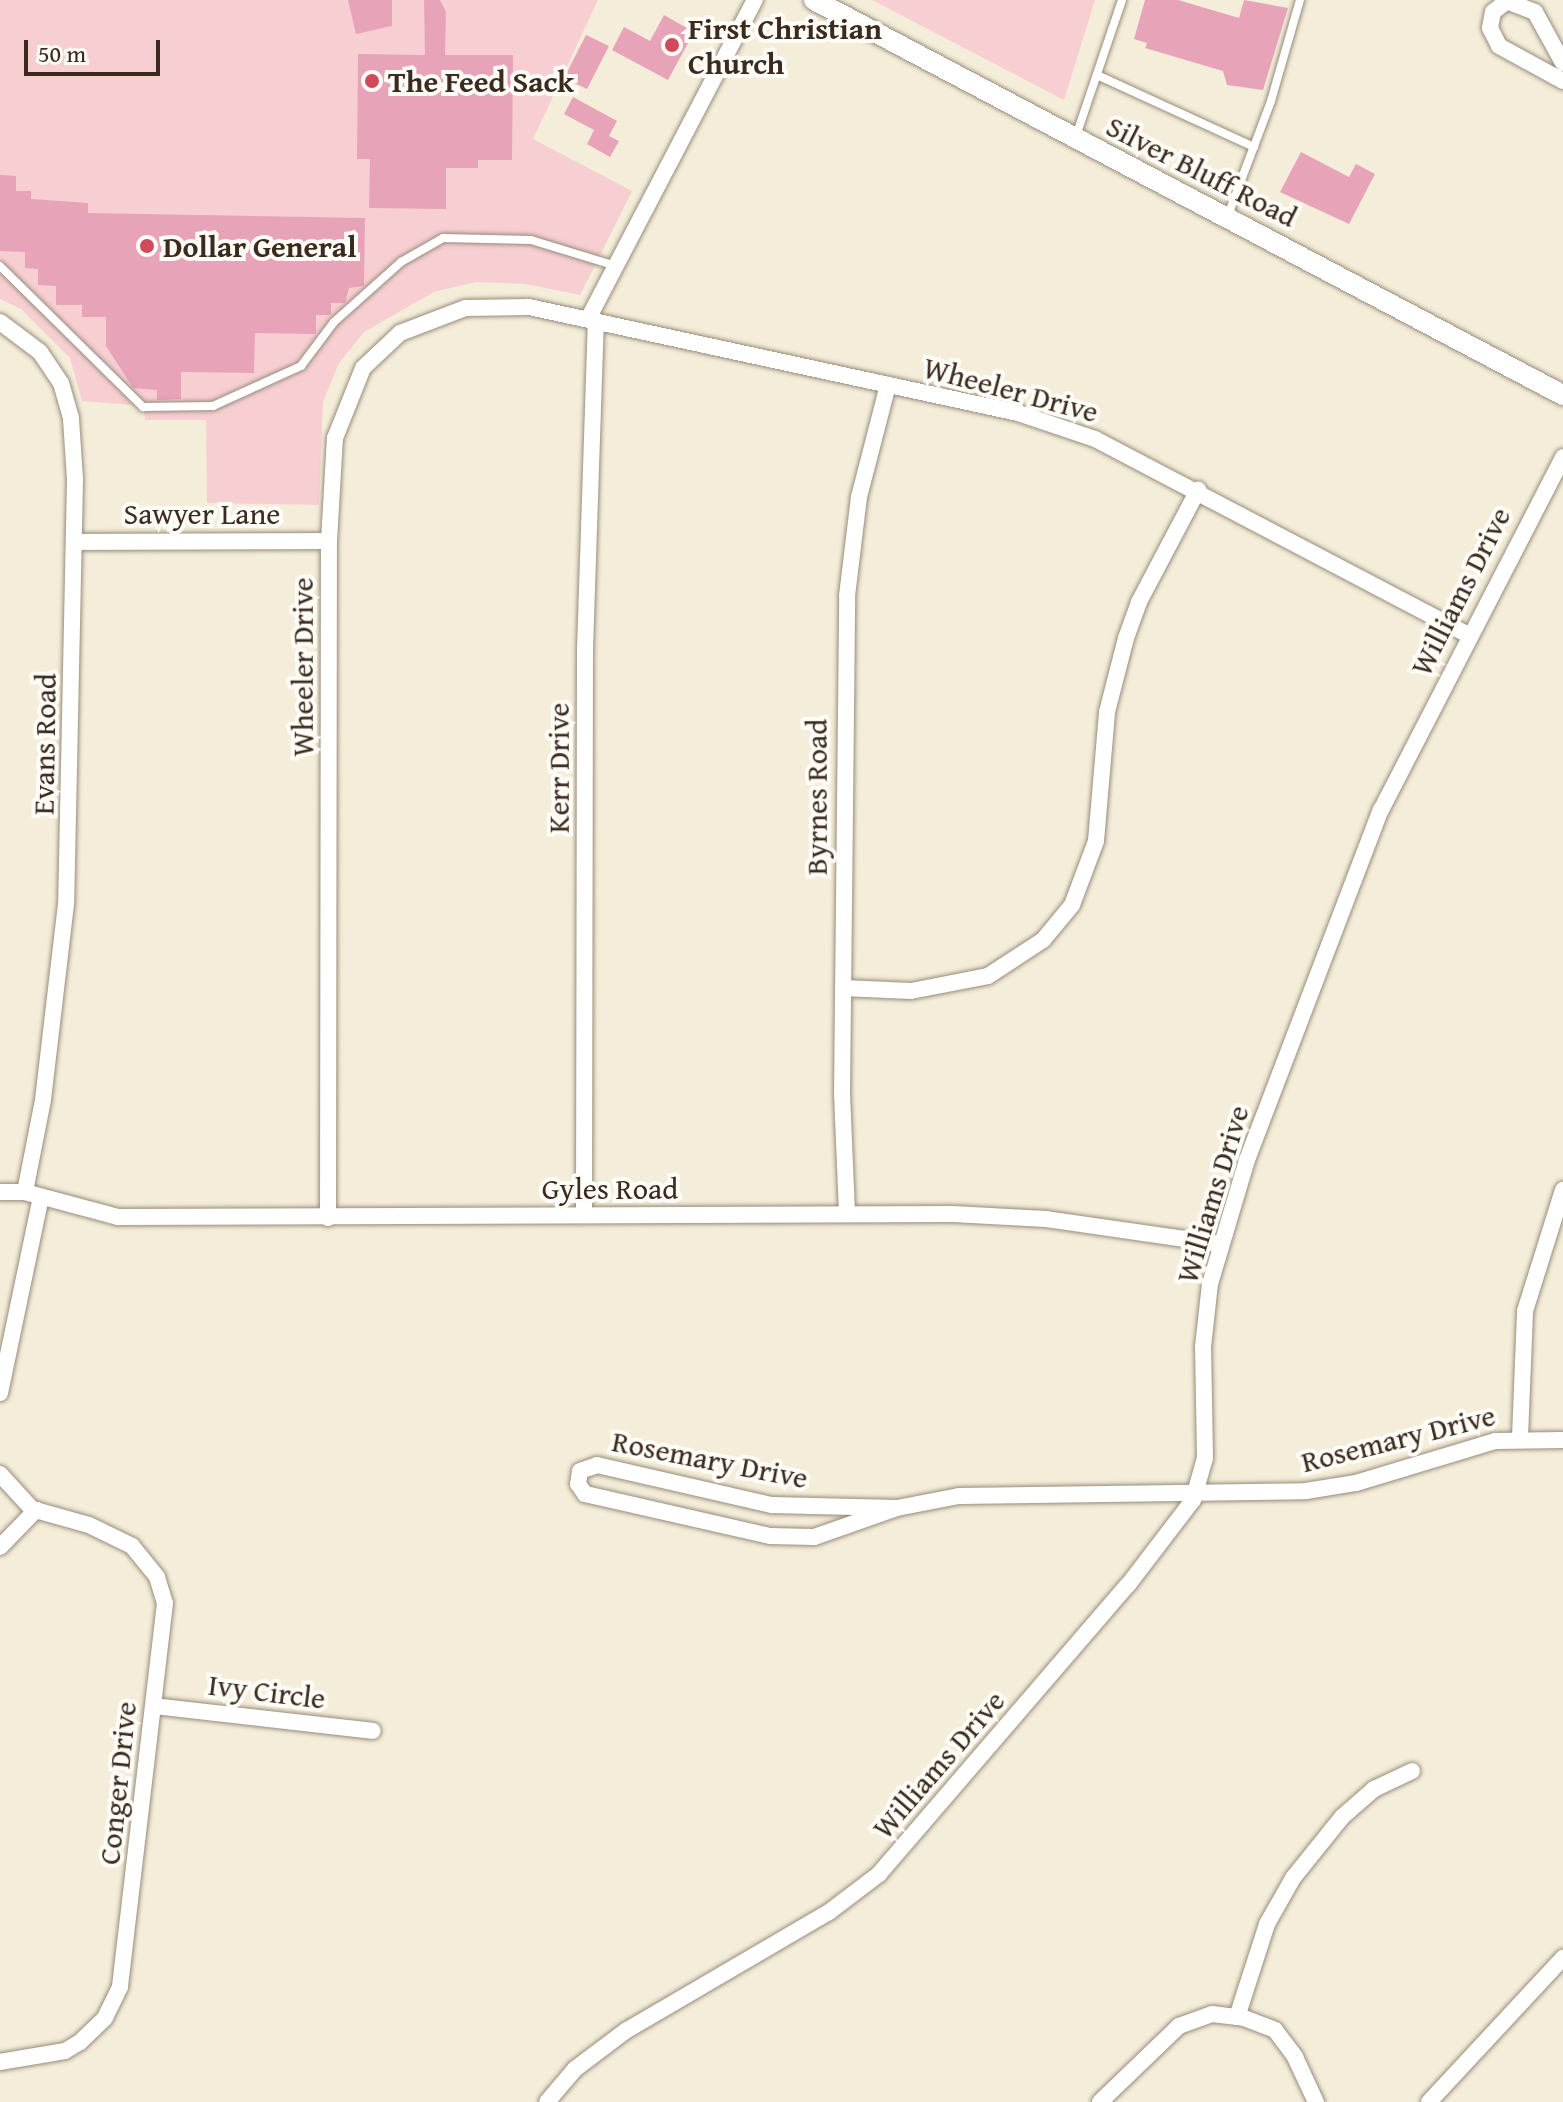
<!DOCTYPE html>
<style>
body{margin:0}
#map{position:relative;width:1563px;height:2102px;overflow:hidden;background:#f4edd9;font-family:"Gentium Book Plus",serif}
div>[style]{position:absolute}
.built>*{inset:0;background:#f7cfd3}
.building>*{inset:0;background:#e7a3b8}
.roads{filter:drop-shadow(0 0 2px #988c7c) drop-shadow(0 0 2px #988c7c)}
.service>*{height:8px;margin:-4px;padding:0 4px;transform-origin:4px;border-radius:4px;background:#fff}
.minor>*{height:16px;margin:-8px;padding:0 8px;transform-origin:8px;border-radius:8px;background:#fff}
.tertiary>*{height:20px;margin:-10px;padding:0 10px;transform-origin:10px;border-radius:10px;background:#fff}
.dots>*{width:22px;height:22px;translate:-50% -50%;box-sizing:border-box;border:4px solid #fdfcf7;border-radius:50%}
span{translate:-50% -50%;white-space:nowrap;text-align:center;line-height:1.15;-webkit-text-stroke:8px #fdfcf7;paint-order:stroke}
.poi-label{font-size:30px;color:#3b2a1e;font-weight:700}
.left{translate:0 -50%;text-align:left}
.street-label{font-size:30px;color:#3b2a1e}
.scale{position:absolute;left:24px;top:40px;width:136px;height:36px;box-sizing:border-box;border:4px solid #3b2a1e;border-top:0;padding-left:10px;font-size:24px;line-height:28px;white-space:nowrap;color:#3b2a1e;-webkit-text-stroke:6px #fdfcf7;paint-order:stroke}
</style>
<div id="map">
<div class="built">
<i style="clip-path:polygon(0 0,598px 0,533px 139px,632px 191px,580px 295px,526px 284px,476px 282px,434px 292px,364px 332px,339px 363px,323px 402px,319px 505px,207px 503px,206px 420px,145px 420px,144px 406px,82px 401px,70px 358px,21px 309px,0 299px)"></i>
<i style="clip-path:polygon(872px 0,1095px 0,1064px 100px)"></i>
</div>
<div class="building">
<i style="clip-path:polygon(348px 0,392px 0,392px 26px,356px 34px)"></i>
<i style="clip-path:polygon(424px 0,440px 0,446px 12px,445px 55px,513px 55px,512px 160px,478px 160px,478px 168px,446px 168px,446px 209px,369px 208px,370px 159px,357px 159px,358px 54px,425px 55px)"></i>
<i style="clip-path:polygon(1145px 0,1178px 0,1239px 18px,1244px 0,1288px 8px,1263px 90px,1227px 85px,1223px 71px,1145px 48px,1147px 43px,1134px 39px)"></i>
<i style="clip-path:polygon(664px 15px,694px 32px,668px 80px,612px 50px,624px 27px,650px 41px)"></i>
<i style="clip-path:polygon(586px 35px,609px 46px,587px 89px,564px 78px)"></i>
<i style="clip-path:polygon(573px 97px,617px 121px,609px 136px,619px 141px,610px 157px,587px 144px,594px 130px,564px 114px)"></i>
<i style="clip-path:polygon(1301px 152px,1349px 177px,1356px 164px,1375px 174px,1349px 224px,1280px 192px)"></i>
<i style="clip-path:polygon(0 175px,16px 176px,16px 191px,31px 191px,31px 199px,88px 203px,88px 213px,365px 218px,364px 286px,349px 288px,345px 303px,331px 303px,331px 315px,316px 315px,316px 334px,255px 333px,254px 373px,181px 372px,181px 399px,157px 400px,157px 390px,133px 388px,106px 346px,106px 317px,82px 317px,82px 305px,56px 305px,56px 286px,38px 285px,38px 269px,25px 268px,25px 252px,0 251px)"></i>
</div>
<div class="roads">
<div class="service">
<i style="left:1097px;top:75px;width:173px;rotate:24.6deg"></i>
<i style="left:1076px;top:136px;width:144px;rotate:-71.3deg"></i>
<i style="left:1228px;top:215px;width:122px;rotate:-69.3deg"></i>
<i style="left:1271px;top:101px;width:105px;rotate:-74deg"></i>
<i style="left:0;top:266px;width:201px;rotate:44.6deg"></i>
<i style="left:143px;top:407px;width:70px;rotate:-0.8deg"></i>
<i style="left:213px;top:406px;width:97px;rotate:-24.4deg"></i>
<i style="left:301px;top:366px;width:55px;rotate:-53.1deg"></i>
<i style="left:334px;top:322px;width:90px;rotate:-41.8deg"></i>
<i style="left:401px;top:262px;width:48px;rotate:-29.7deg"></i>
<i style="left:443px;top:238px;width:88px;rotate:1.3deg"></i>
<i style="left:531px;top:240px;width:89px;rotate:17deg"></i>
</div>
<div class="minor">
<i style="left:1563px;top:63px;width:58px;rotate:-118.8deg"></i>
<i style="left:1535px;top:12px;width:30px;rotate:-159deg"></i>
<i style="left:1507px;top:1px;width:18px;rotate:142deg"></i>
<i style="left:1493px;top:12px;width:16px;rotate:101deg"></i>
<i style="left:1490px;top:28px;width:20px;rotate:63deg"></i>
<i style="left:1499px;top:46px;width:73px;rotate:28.7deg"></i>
<i style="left:588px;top:319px;width:360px;rotate:-62.4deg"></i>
<i style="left:0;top:322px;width:50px;rotate:36.9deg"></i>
<i style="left:40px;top:352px;width:37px;rotate:56deg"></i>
<i style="left:61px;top:383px;width:37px;rotate:74deg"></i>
<i style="left:71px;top:419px;width:61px;rotate:86.2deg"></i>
<i style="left:75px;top:480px;width:424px;rotate:91.2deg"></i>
<i style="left:66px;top:904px;width:197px;rotate:96.7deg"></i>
<i style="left:43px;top:1100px;width:94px;rotate:101.1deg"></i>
<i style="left:75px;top:542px;width:254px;rotate:-0.2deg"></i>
<i style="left:843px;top:988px;width:68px;rotate:2.5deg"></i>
<i style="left:911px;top:991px;width:78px;rotate:-11deg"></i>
<i style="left:988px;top:976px;width:66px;rotate:-33.2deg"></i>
<i style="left:1043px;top:940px;width:45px;rotate:-50.4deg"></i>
<i style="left:1072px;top:905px;width:68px;rotate:-69.4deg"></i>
<i style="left:1096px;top:841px;width:129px;rotate:-85.1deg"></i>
<i style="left:1107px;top:712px;width:76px;rotate:-75.6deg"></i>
<i style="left:1126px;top:638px;width:38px;rotate:-70deg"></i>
<i style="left:1139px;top:602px;width:127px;rotate:-62.2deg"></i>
<i style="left:0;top:1192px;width:25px"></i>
<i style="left:25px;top:1192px;width:96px;rotate:15deg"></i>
<i style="left:118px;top:1217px;width:835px;rotate:-0.21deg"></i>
<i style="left:953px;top:1214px;width:93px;rotate:3.1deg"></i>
<i style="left:1046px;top:1219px;width:176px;rotate:8.2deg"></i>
<i style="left:847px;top:1213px;width:119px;rotate:-92.4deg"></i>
<i style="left:842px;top:1094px;width:498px;rotate:-89.4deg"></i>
<i style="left:847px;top:596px;width:100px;rotate:-83.1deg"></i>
<i style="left:859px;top:497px;width:116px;rotate:-75.5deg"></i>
<i style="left:584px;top:1215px;width:566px;rotate:-89.9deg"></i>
<i style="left:585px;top:649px;width:329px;rotate:-88.1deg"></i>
<i style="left:328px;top:1218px;width:677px;rotate:-89.92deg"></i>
<i style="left:329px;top:541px;width:103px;rotate:-86.7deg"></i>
<i style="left:335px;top:438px;width:75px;rotate:-68.2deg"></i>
<i style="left:363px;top:368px;width:51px;rotate:-43.4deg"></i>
<i style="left:400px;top:333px;width:70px;rotate:-21deg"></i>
<i style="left:465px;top:308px;width:64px;rotate:-0.9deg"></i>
<i style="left:529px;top:307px;width:500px;rotate:12.23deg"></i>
<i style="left:1018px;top:413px;width:81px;rotate:18.7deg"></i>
<i style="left:1095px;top:439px;width:421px;rotate:27.7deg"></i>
<i style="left:0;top:1393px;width:200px;rotate:-78.2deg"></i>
<i style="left:1520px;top:1437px;width:126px;rotate:-87.7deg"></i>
<i style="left:1525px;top:1311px;width:127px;rotate:-72.6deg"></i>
<i style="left:597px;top:1465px;width:180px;rotate:12.9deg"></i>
<i style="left:772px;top:1505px;width:125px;rotate:1.4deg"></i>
<i style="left:897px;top:1508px;width:88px;rotate:160.7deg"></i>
<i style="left:814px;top:1537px;width:44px;rotate:-178.7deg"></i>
<i style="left:770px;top:1536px;width:190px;rotate:-167.2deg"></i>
<i style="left:585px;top:1494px;width:12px;rotate:-125deg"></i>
<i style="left:578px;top:1484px;width:13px;rotate:-81deg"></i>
<i style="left:580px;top:1471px;width:18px;rotate:-19deg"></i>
<i style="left:0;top:1474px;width:47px;rotate:47.6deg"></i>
<i style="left:32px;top:1509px;width:59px;rotate:15.7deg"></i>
<i style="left:89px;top:1525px;width:48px;rotate:26deg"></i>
<i style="left:132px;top:1546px;width:40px;rotate:51deg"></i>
<i style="left:157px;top:1577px;width:27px;rotate:73deg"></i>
<i style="left:165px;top:1603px;width:387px;rotate:96.7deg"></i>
<i style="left:120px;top:1987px;width:34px;rotate:116deg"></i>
<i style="left:105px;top:2018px;width:35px;rotate:136deg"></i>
<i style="left:80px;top:2042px;width:17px;rotate:149deg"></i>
<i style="left:65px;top:2051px;width:66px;rotate:170.4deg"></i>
<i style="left:897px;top:1508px;width:63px;rotate:-11deg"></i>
<i style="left:959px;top:1496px;width:347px;rotate:-0.8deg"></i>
<i style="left:1306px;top:1491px;width:51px;rotate:-9.1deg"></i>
<i style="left:1356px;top:1483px;width:145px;rotate:-16.8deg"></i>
<i style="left:1495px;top:1441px;width:68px;rotate:-0.8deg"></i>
<i style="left:0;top:1547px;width:52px;rotate:-45.8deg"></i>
<i style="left:154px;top:1706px;width:220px;rotate:6.5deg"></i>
<i style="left:1237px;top:2017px;width:98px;rotate:-72.1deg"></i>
<i style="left:1267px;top:1924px;width:53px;rotate:-60.5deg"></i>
<i style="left:1293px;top:1878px;width:78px;rotate:-51.2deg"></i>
<i style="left:1342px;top:1817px;width:43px;rotate:-41.2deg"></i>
<i style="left:1374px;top:1789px;width:42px;rotate:-25.3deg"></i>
<i style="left:547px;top:2102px;width:43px;rotate:-49.7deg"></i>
<i style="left:575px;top:2069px;width:65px;rotate:-36.9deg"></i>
<i style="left:627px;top:2030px;width:234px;rotate:-30.3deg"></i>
<i style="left:829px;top:1912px;width:63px;rotate:-37.2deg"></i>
<i style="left:879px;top:1874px;width:381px;rotate:-49.3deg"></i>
<i style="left:1128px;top:1585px;width:107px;rotate:-52.6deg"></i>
<i style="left:1193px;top:1500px;width:44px;rotate:-74.1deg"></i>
<i style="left:1205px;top:1458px;width:111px;rotate:-91deg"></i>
<i style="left:1203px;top:1347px;width:63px;rotate:-83.7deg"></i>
<i style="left:1210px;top:1284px;width:129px;rotate:-73.4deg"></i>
<i style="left:1247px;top:1160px;width:375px;rotate:-69.1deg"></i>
<i style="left:1381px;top:810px;width:397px;rotate:-62.7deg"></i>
<i style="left:1100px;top:2102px;width:110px;rotate:-43.9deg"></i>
<i style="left:1179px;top:2026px;width:35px;rotate:-20deg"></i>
<i style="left:1212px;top:2014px;width:32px;rotate:7deg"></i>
<i style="left:1244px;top:2018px;width:33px;rotate:21deg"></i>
<i style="left:1275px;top:2030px;width:34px;rotate:53deg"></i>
<i style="left:1295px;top:2057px;width:50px;rotate:65deg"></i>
<i style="left:1429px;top:2102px;width:197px;rotate:-47.1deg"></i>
</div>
<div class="tertiary">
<i style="left:814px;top:0;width:847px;rotate:27.81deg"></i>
</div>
</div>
<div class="dots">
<i style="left:672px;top:45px;background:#d1495b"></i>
<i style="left:372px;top:81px;background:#d1495b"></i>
<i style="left:147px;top:246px;background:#d1495b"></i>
</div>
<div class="poi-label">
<span class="left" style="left:688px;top:45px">First Christian<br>Church</span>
<span class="left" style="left:388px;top:81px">The Feed Sack</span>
<span class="left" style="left:163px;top:246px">Dollar General</span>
</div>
<div class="street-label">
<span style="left:1202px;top:171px;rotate:27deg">Silver Bluff Road</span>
<span style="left:1011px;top:389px;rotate:15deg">Wheeler Drive</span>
<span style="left:202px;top:513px">Sawyer Lane</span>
<span style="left:1460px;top:591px;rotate:-63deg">Williams Drive</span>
<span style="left:302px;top:667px;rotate:-90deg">Wheeler Drive</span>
<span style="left:44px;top:744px;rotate:-89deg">Evans Road</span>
<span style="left:558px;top:768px;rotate:-90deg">Kerr Drive</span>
<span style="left:816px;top:797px;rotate:-90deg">Byrnes Road</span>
<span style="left:610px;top:1188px">Gyles Road</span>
<span style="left:1212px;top:1194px;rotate:-73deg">Williams Drive</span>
<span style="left:1398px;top:1438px;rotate:-14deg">Rosemary Drive</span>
<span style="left:710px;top:1459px;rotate:11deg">Rosemary Drive</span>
<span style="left:267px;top:1691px;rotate:7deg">Ivy Circle</span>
<span style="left:938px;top:1764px;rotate:-49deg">Williams Drive</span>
<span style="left:117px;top:1783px;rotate:-84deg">Conger Drive</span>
</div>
<div class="scale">50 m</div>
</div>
